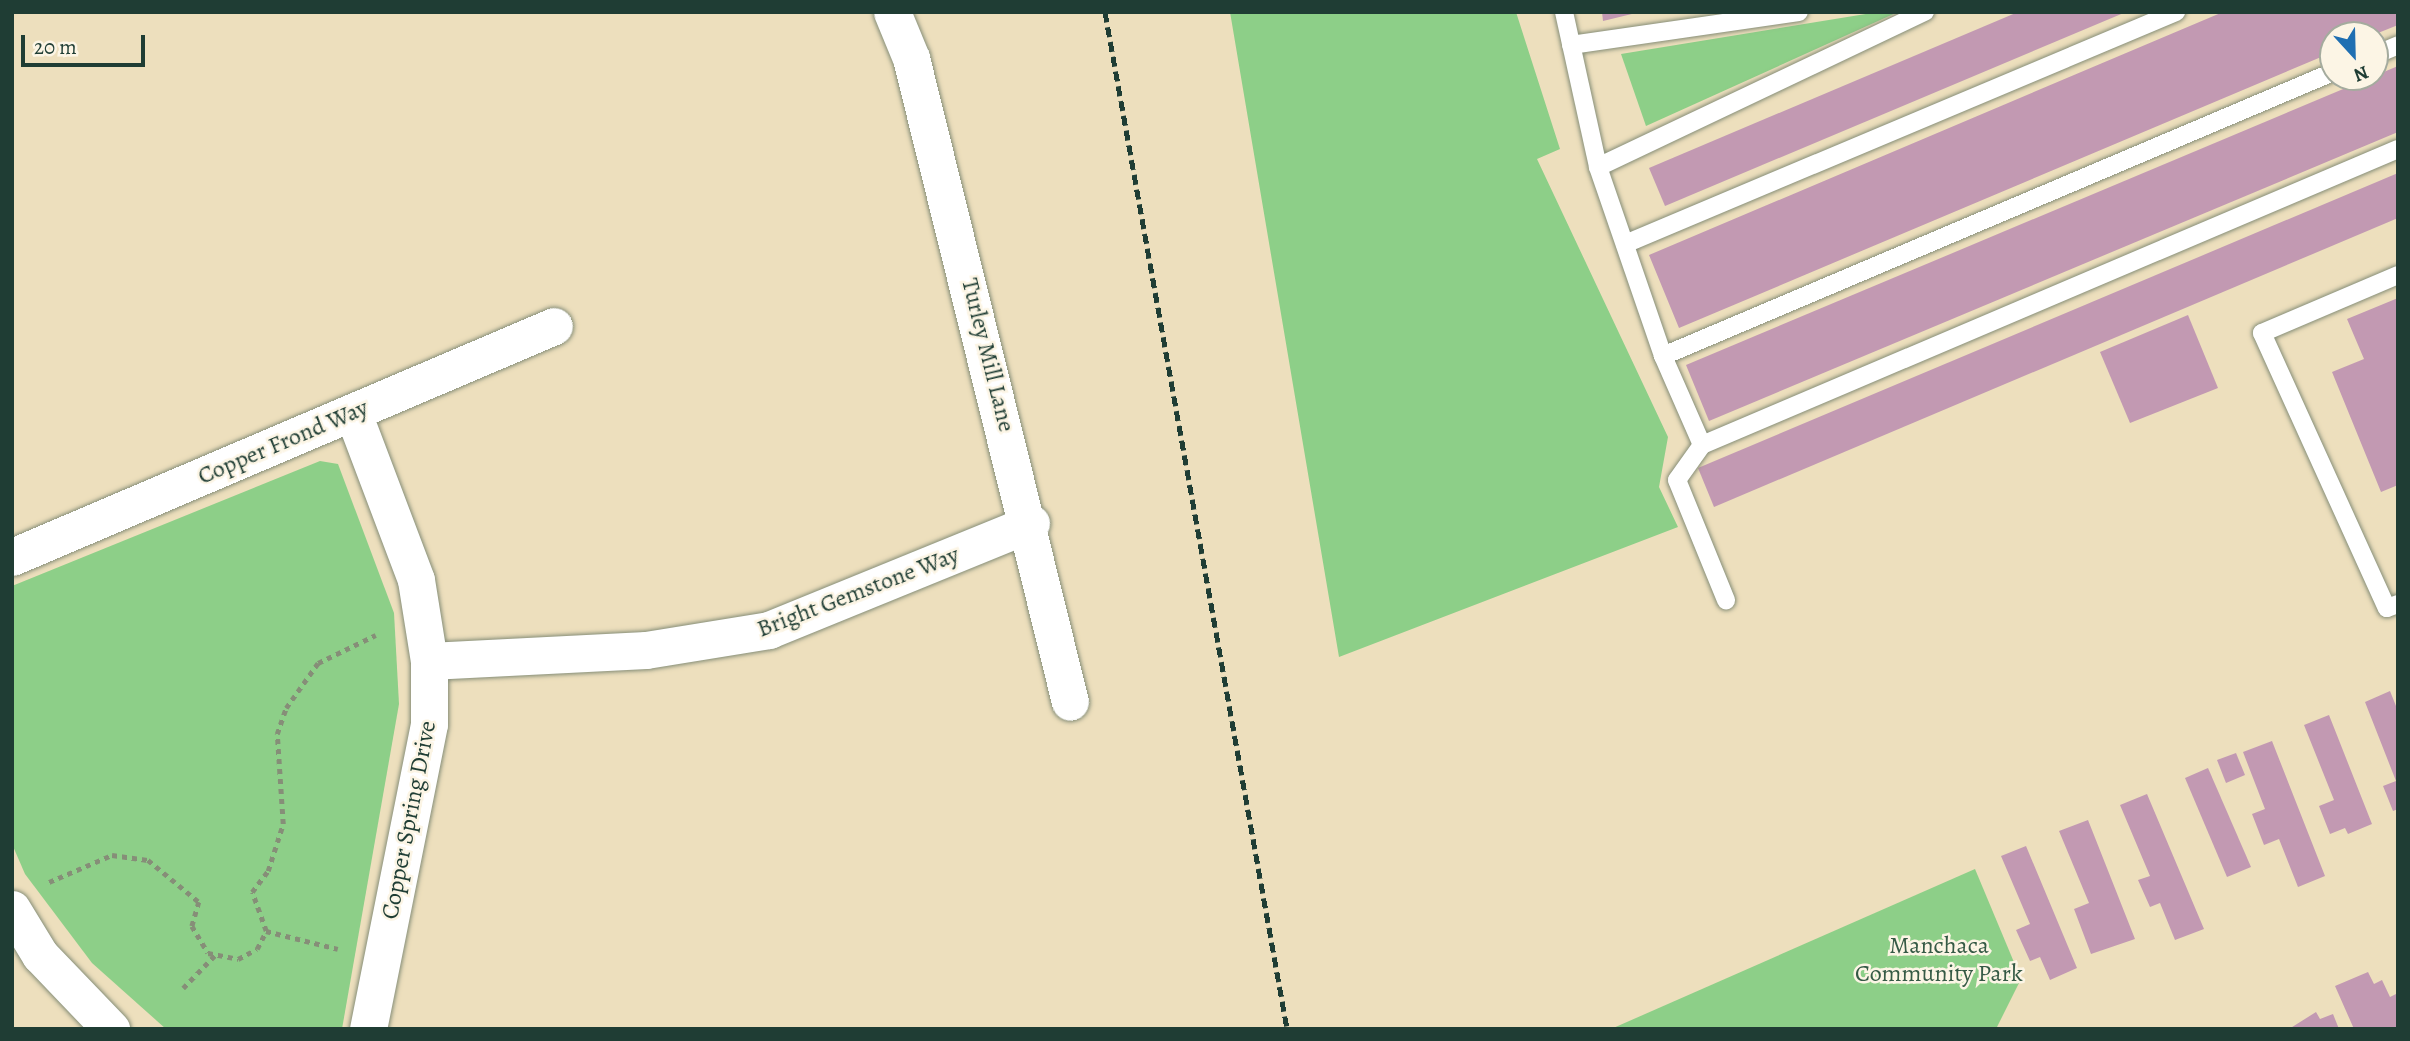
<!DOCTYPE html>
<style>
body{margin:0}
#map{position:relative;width:2410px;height:1041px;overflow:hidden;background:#eddfbd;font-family:Alegreya,serif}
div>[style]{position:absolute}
.green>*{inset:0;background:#8dcf88}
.building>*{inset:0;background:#c299b2}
.path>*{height:4.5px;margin-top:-2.25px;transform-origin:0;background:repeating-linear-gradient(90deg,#868e78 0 5px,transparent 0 10px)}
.roads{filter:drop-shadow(0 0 2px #868e78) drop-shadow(0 0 2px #868e78)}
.service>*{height:18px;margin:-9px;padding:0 9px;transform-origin:9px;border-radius:9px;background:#fff}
.minor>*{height:37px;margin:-18.5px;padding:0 18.5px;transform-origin:18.5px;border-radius:18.5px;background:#fff}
.rail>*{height:5px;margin-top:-2.5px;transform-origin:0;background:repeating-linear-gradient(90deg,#1f3d34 0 10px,transparent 0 15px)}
span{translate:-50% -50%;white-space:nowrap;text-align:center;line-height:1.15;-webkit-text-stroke:5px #fcf5e5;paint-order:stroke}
.street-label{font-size:24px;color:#1f3d34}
.park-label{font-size:24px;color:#355a45}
.frame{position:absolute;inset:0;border:14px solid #1f3d34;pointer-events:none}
.north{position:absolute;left:2319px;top:21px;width:70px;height:70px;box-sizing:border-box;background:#fcf5e5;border:2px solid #a4ab9e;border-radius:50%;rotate:158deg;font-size:19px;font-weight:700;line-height:28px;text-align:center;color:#1f3d34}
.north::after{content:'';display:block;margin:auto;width:24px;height:32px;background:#1f6fb2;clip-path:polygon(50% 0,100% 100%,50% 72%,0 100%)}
.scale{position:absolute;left:21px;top:35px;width:124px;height:32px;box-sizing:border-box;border:4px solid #1f3d34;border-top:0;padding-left:9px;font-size:21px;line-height:24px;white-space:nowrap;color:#1f3d34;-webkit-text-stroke:5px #fcf5e5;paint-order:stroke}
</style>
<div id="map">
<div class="green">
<i style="clip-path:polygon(1230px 12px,1516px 12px,1560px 149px,1537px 159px,1668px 437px,1659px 487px,1678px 527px,1339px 657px)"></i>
<i style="clip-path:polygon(1878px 12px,1898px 12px,1646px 126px,1621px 54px)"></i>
<i style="clip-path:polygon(320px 461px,338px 464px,394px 613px,399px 704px,342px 1029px,166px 1029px,92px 963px,25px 874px,12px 844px,12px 586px)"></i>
<i style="clip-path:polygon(1975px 869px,2021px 979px,1996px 1029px,1611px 1029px)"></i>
</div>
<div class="building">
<i style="clip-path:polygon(1602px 12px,1636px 12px,1636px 13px,1603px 21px)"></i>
<i style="clip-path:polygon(2018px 12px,2126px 12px,1665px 206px,1649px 168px)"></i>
<i style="clip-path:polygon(2223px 12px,2398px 12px,2398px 25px,2373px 35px,2333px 35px,2333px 52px,1679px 328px,1649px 255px)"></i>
<i style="clip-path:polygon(2398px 66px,2398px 132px,1709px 421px,1686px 365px)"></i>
<i style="clip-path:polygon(2398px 173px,2398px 218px,1714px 507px,1698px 468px)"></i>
<i style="clip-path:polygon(2398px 298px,2398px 485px,2381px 492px,2332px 372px,2364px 359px,2347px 319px)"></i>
<i style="clip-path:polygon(2188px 315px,2218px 388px,2130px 423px,2100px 352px)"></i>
<i style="clip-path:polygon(2390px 691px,2398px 711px,2398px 809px,2393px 811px,2383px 786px,2396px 781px,2365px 702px)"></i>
<i style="clip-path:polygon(2329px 715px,2372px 824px,2348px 834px,2345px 828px,2330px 834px,2319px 806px,2334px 800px,2304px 725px)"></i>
<i style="clip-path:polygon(2272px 741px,2325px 876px,2298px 887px,2279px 839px,2264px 845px,2252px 814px,2265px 809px,2243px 752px)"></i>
<i style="clip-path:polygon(2236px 753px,2245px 775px,2226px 783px,2217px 760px)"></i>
<i style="clip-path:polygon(2208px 768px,2251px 867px,2227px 877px,2185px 778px)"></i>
<i style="clip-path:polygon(2147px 794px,2204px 929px,2175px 940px,2160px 903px,2150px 907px,2138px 880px,2150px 876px,2120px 805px)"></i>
<i style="clip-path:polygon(2088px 820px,2135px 939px,2091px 954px,2074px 909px,2089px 903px,2059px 831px)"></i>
<i style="clip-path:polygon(2026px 846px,2077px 968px,2050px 980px,2040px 957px,2030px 961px,2016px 930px,2030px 924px,2001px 856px)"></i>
<i style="clip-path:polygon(2368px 972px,2374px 984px,2382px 980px,2390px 997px,2398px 993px,2398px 1029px,2354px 1029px,2335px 986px)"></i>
<i style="clip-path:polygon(2316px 1012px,2320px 1019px,2333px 1014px,2339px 1029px,2289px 1029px)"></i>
</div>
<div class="path">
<i style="left:49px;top:882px;width:69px;rotate:-23.2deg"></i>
<i style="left:112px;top:855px;width:36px;rotate:8deg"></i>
<i style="left:148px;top:860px;width:66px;rotate:39.5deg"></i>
<i style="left:199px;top:902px;width:25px;rotate:106deg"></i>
<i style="left:192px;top:926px;width:31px;rotate:59deg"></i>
<i style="left:208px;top:953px;width:31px;rotate:11deg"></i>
<i style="left:238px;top:959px;width:21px;rotate:-28deg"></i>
<i style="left:257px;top:949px;width:20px;rotate:-63deg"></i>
<i style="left:266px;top:931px;width:41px;rotate:-109.7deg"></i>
<i style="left:252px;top:892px;width:26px;rotate:-53deg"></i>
<i style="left:268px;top:871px;width:49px;rotate:-72.3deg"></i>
<i style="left:283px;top:824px;width:90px;rotate:-93.8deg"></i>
<i style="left:277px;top:734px;width:28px;rotate:-71deg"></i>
<i style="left:286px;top:708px;width:55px;rotate:-54.6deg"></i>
<i style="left:318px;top:663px;width:64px;rotate:-25.8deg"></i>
<i style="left:266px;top:931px;width:74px;rotate:14deg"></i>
<i style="left:183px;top:988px;width:46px;rotate:-45.9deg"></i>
</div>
<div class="roads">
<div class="service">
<i style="left:1564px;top:12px;width:159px;rotate:77.6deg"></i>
<i style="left:1598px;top:167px;width:200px;rotate:71deg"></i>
<i style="left:1663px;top:356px;width:97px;rotate:66.3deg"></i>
<i style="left:1702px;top:445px;width:756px;rotate:-23.04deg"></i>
<i style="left:1571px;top:45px;width:230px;rotate:-8.2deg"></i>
<i style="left:2375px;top:55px;width:25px;rotate:-23deg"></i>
<i style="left:1598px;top:167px;width:362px;rotate:-25.4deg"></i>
<i style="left:1625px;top:244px;width:598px;rotate:-22.83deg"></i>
<i style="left:2398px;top:275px;width:148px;rotate:156.9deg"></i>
<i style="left:2262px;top:333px;width:302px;rotate:65.6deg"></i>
<i style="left:2387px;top:608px;width:12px;rotate:-20deg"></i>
<i style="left:1663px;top:356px;width:728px;rotate:-22.97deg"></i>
<i style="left:1702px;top:445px;width:43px;rotate:125.5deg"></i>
<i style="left:1677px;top:480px;width:130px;rotate:67.8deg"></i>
</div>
<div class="minor">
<i style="left:892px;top:12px;width:50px;rotate:67.6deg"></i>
<i style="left:911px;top:58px;width:663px;rotate:76.13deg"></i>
<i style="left:353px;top:413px;width:178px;rotate:69.3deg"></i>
<i style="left:416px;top:580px;width:82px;rotate:80.9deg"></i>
<i style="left:429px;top:661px;width:63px;rotate:90deg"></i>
<i style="left:429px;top:724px;width:311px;rotate:101.3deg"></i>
<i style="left:12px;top:557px;width:589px;rotate:-23.08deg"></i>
<i style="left:429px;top:661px;width:217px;rotate:-2.9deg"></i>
<i style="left:646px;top:650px;width:125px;rotate:-9.2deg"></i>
<i style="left:769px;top:630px;width:283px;rotate:-22.2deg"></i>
<i style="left:12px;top:909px;width:54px;rotate:58.7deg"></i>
<i style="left:40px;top:955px;width:103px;rotate:46.2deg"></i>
</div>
</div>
<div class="rail">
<i style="left:1105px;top:12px;width:1033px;rotate:79.85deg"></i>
</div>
<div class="street-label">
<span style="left:988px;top:355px;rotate:76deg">Turley Mill Lane</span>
<span style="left:283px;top:442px;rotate:-23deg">Copper Frond Way</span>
<span style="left:858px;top:592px;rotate:-21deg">Bright Gemstone Way</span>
<span style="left:409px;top:820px;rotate:-79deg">Copper Spring Drive</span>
</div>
<div class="park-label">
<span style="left:1939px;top:960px">Manchaca<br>Community Park</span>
</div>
<div class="frame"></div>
<div class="north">N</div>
<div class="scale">20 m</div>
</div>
